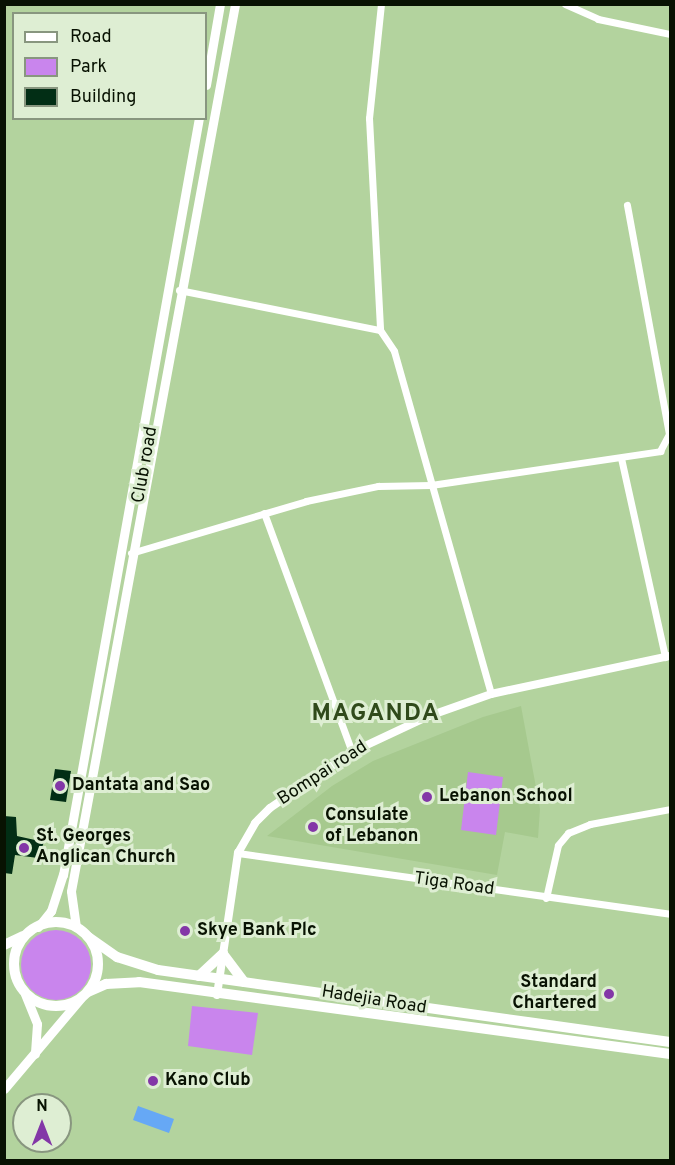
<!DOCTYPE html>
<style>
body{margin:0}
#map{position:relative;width:675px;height:1165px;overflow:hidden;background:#b3d39e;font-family:Overpass,sans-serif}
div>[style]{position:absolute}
.built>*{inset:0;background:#a6c98e}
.green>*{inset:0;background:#c985ed}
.round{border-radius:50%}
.water>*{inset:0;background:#66a8f5}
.building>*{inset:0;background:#022e15}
.minor>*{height:7px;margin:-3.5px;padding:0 3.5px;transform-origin:3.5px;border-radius:3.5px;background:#fff}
.tertiary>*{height:8px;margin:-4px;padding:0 4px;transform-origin:4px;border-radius:4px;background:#fff}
.secondary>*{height:9px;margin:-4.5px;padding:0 4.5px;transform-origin:4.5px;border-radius:4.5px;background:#fff}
.primary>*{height:10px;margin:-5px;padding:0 5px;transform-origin:5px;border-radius:5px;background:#fff}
.primary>.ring{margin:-5px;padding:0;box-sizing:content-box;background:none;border:10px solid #fff;border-radius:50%}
.dots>*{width:16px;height:16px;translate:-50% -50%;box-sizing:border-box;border:3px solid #deeed3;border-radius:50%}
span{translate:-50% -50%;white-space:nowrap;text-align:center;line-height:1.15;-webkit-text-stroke:6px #deeed3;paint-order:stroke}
.street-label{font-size:18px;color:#081202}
.poi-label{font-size:18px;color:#081202;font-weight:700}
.left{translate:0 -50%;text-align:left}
.right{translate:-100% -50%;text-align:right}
.district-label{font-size:24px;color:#304a1b;font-weight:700;letter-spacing:1.5px}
.frame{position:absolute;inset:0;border:6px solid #081202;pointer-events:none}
.legend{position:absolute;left:12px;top:12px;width:195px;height:108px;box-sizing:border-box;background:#deeed3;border:2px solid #88967f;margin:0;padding:8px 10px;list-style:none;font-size:18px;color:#081202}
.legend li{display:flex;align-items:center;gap:12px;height:30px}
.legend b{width:30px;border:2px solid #88967f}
.north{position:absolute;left:12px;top:1093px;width:60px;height:60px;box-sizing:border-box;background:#deeed3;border:2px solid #88967f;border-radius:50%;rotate:0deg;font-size:16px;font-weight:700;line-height:24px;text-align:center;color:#081202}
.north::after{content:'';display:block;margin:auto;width:21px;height:27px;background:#8337a7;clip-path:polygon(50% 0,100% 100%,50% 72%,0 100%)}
</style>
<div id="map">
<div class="built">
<i style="clip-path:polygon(521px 706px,540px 809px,538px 838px,505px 832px,497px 875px,267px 836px,332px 786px,373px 761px,483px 717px)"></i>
</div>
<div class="green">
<i style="clip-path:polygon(468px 772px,503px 777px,496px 835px,461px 830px)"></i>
<i class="round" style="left:21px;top:930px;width:70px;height:70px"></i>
<i style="clip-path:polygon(192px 1006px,258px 1013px,252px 1055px,188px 1046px)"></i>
</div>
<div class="water">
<i style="clip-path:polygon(138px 1106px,174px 1119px,169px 1133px,133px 1120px)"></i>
</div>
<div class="building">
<i style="clip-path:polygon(55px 769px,71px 771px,66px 802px,50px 800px)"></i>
<i style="clip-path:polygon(4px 816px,16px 817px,17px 836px,44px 842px,38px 858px,15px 855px,12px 874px,4px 873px)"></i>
</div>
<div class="minor">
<i style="left:381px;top:4px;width:115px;rotate:96deg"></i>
<i style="left:369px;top:118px;width:212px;rotate:87deg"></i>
<i style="left:380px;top:330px;width:25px;rotate:56deg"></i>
<i style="left:394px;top:351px;width:356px;rotate:74.2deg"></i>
<i style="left:565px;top:4px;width:36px;rotate:24deg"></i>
<i style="left:598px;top:19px;width:74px;rotate:11.8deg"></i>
<i style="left:179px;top:290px;width:205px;rotate:11.3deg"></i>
<i style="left:621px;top:458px;width:204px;rotate:77.5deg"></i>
<i style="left:264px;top:513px;width:255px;rotate:69.8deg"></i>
<i style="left:131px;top:553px;width:183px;rotate:-16.5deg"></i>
<i style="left:306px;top:501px;width:74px;rotate:-11.8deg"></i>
<i style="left:378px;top:486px;width:53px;rotate:-1.1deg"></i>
<i style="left:431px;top:485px;width:232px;rotate:-8.4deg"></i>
<i style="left:660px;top:451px;width:19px;rotate:-62deg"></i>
<i style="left:669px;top:434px;width:233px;rotate:-100.4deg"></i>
<i style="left:238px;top:853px;width:436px;rotate:8deg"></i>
<i style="left:546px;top:898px;width:54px;rotate:-77.2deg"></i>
<i style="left:558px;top:845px;width:16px;rotate:-50deg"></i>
<i style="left:568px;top:833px;width:24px;rotate:-22deg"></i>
<i style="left:590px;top:824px;width:81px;rotate:-10.6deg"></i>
</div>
<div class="tertiary">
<i style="left:217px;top:995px;width:144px;rotate:-81.6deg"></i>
<i style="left:238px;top:853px;width:34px;rotate:-60deg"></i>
<i style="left:255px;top:823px;width:21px;rotate:-45deg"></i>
<i style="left:270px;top:808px;width:99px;rotate:-34.3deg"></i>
<i style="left:352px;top:752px;width:85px;rotate:-25.1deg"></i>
<i style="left:429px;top:716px;width:66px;rotate:-19.5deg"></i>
<i style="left:491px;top:694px;width:183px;rotate:-12deg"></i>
</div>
<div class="secondary">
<i style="left:206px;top:85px;width:82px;rotate:-80.2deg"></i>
<i style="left:38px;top:927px;width:21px;rotate:-51deg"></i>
<i style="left:51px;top:911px;width:38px;rotate:-72deg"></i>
<i style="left:63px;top:875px;width:769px;rotate:-79.82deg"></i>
<i style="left:76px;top:927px;width:36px;rotate:-98deg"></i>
<i style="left:71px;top:891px;width:902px;rotate:-79.52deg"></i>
<i style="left:25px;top:994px;width:32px;rotate:68deg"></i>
<i style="left:37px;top:1024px;width:30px;rotate:94deg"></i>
<i style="left:4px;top:1089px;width:119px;rotate:-49.8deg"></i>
</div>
<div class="primary">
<i class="ring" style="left:14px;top:922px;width:74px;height:74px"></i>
<i style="left:87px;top:936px;width:37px;rotate:35deg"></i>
<i style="left:117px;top:957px;width:43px;rotate:17.6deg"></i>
<i style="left:158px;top:970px;width:517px;rotate:8deg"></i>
<i style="left:4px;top:945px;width:21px;rotate:-25deg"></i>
<i style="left:199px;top:976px;width:33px;rotate:-43deg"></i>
<i style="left:223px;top:954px;width:35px;rotate:53deg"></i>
<i style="left:88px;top:992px;width:20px;rotate:-24deg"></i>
<i style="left:106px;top:984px;width:33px;rotate:-3deg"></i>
<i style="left:139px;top:982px;width:536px;rotate:7.72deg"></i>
</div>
<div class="dots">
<i style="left:60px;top:786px;background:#8337a7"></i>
<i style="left:427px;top:797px;background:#8337a7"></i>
<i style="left:313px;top:827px;background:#8337a7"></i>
<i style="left:24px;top:848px;background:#8337a7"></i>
<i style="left:185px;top:931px;background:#8337a7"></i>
<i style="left:609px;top:994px;background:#8337a7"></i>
<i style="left:153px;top:1081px;background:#8337a7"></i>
</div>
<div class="street-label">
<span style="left:146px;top:465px;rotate:-80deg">Club road</span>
<span style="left:323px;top:774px;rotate:-33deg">Bompai road</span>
<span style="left:454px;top:885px;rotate:8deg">Tiga Road</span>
<span style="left:374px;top:1001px;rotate:9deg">Hadejia Road</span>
</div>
<div class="poi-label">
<span class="left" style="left:72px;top:786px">Dantata and Sao</span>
<span class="left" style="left:439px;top:797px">Lebanon School</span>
<span class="left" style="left:325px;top:827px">Consulate<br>of Lebanon</span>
<span class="left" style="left:36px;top:848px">St. Georges<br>Anglican Church</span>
<span class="left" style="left:197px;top:931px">Skye Bank Plc</span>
<span class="right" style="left:597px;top:994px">Standard<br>Chartered</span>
<span class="left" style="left:165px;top:1081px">Kano Club</span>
</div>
<div class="district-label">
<span style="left:376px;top:715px">MAGANDA</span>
</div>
<div class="frame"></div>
<ul class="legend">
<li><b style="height:8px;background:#fff"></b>Road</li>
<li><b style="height:16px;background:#c985ed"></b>Park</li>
<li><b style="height:16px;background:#022e15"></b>Building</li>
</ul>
<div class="north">N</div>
</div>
